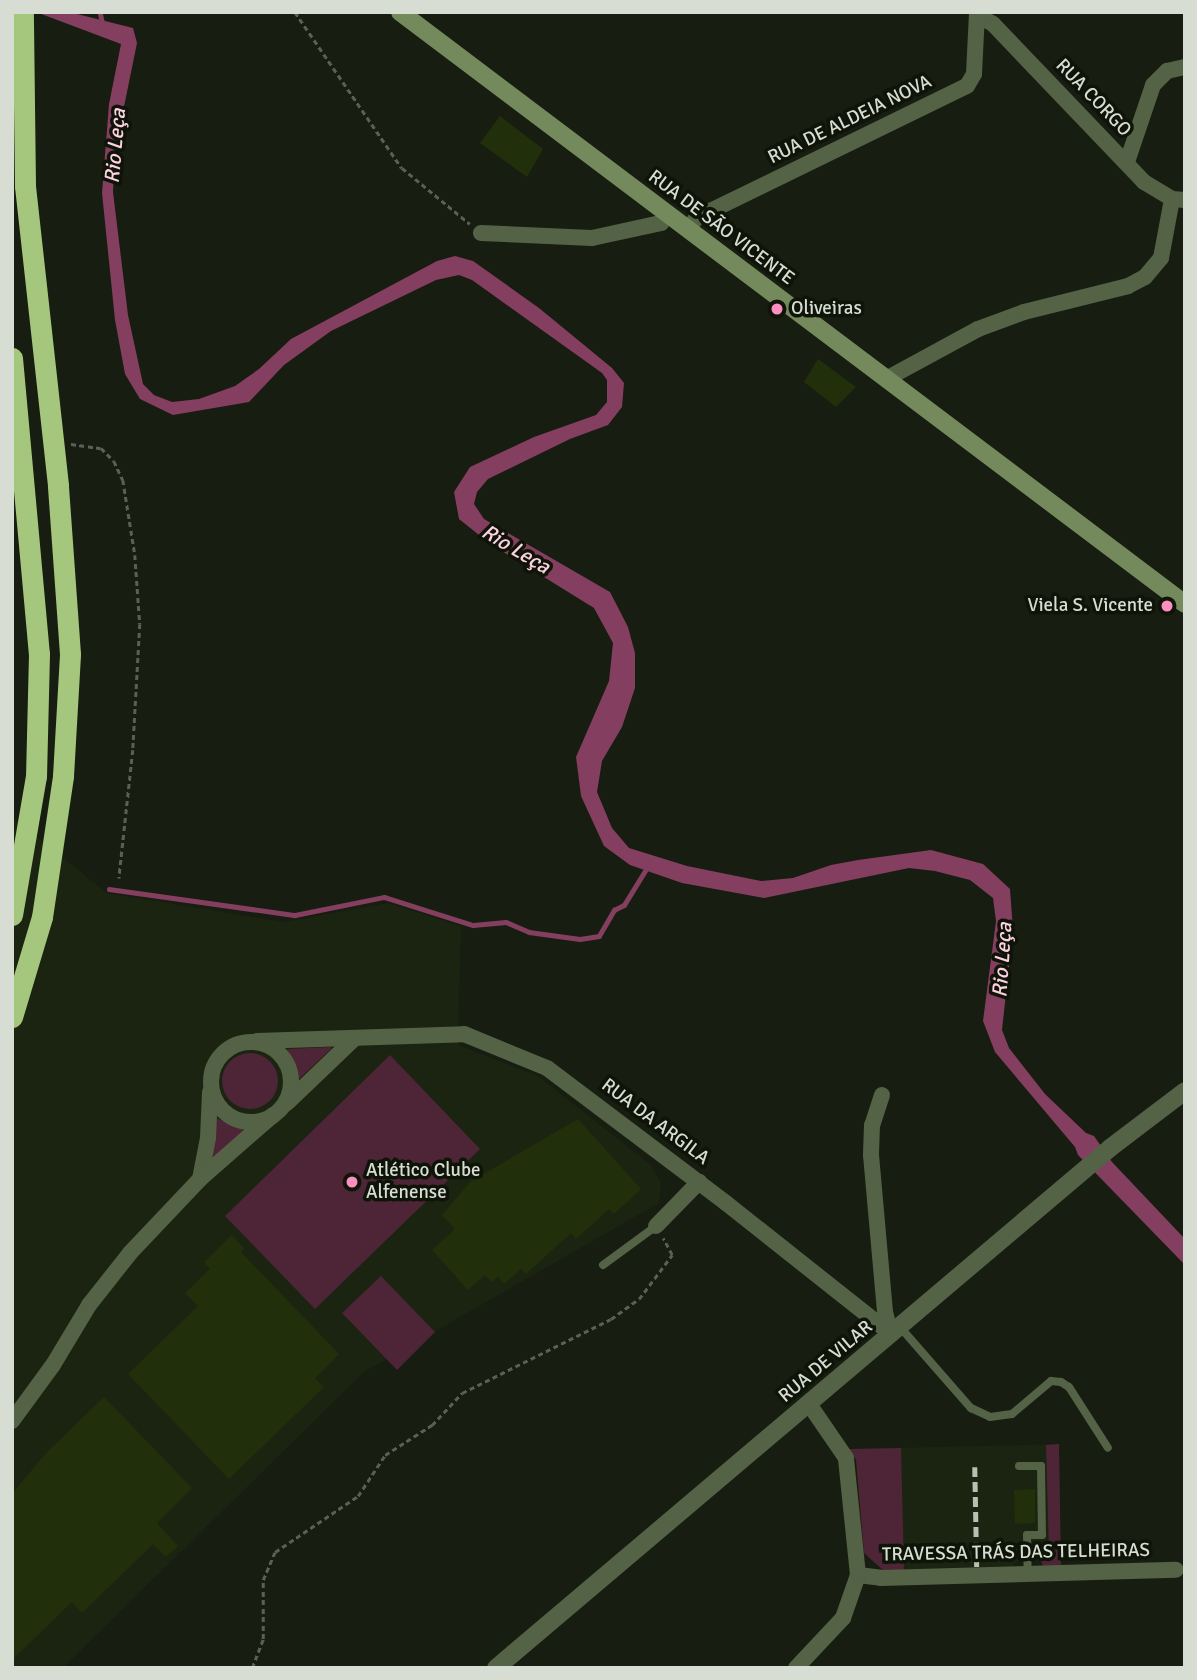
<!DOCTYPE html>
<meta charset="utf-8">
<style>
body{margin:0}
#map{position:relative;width:1197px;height:1680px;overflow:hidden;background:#171d10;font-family:Signika,sans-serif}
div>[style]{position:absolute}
.built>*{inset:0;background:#1b2410}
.green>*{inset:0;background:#4d2537}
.round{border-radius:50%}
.water>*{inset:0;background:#843e5f}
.stream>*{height:4.5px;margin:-2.25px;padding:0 2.25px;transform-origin:2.25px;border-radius:2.25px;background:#843e5f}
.building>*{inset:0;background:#21300a}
.path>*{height:2.5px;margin-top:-1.25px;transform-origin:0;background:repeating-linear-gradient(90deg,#5a6054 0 5px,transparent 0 8.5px)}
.service>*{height:8px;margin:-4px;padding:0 4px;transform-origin:4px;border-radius:4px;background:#546245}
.minor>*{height:16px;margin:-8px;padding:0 8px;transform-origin:8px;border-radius:8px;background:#546245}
.minor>.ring{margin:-8px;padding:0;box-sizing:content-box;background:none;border:16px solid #546245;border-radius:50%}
.tertiary>*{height:18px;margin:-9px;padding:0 9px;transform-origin:9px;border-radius:9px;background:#546245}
.secondary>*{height:18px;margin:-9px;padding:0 9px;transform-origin:9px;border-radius:9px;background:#758a5c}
.motorway>*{height:21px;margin:-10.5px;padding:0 10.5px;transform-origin:10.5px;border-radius:10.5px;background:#a5c67d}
.rail>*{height:4.5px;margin-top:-2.25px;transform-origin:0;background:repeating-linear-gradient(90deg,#b9bfb5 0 10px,transparent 0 15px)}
.dots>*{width:19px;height:19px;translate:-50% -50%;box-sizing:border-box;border:4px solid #0e1407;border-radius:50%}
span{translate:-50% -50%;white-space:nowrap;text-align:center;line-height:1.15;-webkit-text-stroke:7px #0e1407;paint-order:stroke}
.street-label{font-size:19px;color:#d8ddd4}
.poi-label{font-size:19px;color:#d8ddd4}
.left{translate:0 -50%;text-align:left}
.right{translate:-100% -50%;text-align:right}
.water-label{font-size:21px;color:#fed2e4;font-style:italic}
.frame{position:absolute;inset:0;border:14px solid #d8ddd4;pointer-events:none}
</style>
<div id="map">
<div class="built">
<i style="clip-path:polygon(12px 817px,107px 893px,284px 922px,388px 903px,461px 926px,458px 1045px,538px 1076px,651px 1165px,661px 1183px,659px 1203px,364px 1372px,63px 1668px,12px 1668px)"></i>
<i style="clip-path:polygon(1059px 1444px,1061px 1567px,1044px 1568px,1040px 1561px,1016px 1561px,1012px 1568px,884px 1571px,864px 1553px,856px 1460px,849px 1449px)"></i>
</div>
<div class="green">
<i style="clip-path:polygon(287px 1049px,331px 1047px,331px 1049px,299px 1079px)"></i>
<i class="round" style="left:222px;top:1053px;width:56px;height:56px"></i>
<i style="clip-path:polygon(390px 1055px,480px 1149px,315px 1309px,225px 1216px)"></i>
<i style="clip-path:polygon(216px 1118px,244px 1130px,211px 1164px)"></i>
<i style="clip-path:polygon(381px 1276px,435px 1332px,397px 1370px,342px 1313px)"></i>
<i style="clip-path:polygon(1059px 1444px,1061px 1567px,1044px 1568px,1041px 1561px,1049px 1551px,1046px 1445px)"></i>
<i style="clip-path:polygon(901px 1448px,904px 1570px,884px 1571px,864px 1553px,856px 1460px,849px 1449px)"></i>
</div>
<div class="water">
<i style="clip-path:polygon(36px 12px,69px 12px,133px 28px,137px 43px,115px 151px,113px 192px,128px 315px,143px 384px,154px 395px,172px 402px,199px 399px,235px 386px,259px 369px,291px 339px,437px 261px,455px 256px,473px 261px,539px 308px,612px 368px,624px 383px,622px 407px,608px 425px,570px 439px,488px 479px,477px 492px,474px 504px,484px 519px,610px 592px,628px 627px,635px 653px,635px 688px,622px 727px,602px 761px,597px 792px,612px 828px,629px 848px,687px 866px,761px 881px,793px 878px,831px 865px,858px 860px,931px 850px,983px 864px,1010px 889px,1013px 930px,1002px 1030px,1009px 1048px,1045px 1094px,1086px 1133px,1094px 1136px,1112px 1162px,1185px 1239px,1185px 1265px,1078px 1155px,1075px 1147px,995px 1052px,983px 1021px,996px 921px,993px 898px,970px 880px,935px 871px,909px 868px,764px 898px,682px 883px,630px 865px,604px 846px,581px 796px,576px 757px,609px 681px,613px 643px,594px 608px,489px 543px,459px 519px,454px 492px,470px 467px,534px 437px,596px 415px,607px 402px,607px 380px,602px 373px,472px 280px,459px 275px,436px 280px,331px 331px,284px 365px,249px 402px,173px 415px,140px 399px,125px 374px,115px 320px,102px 193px,109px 104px,121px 44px)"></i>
</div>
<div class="stream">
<i style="left:100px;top:12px;width:13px;rotate:77deg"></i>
<i style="left:109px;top:889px;width:188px;rotate:8deg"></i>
<i style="left:295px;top:915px;width:91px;rotate:-11.4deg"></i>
<i style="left:384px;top:897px;width:93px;rotate:17.5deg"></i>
<i style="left:473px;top:925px;width:33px;rotate:-5deg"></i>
<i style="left:506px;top:922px;width:25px;rotate:23deg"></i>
<i style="left:529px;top:932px;width:51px;rotate:7.8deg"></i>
<i style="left:580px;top:939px;width:19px;rotate:-9deg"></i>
<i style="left:599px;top:936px;width:30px;rotate:-60deg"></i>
<i style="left:614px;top:910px;width:11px;rotate:-27deg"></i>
<i style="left:624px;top:905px;width:46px;rotate:-58.4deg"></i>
</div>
<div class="building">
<i style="clip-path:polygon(500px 116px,543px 149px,527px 177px,480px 143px)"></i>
<i style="clip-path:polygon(818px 359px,856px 387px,836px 407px,804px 382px)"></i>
<i style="clip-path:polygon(578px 1119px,641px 1189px,614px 1214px,609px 1209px,576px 1239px,571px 1233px,526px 1274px,521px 1269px,504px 1284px,498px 1276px,492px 1282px,485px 1275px,468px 1290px,432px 1250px,455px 1229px,442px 1215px,470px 1182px)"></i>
<i style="clip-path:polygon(232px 1235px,244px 1248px,241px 1252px,339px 1354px,315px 1378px,324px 1387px,229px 1479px,128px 1374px,198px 1306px,185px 1293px,210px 1269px,204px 1262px)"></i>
<i style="clip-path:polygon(104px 1397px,192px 1488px,157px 1523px,178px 1546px,166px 1557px,153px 1544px,82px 1613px,72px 1602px,12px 1660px,12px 1494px,46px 1453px)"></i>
<i style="clip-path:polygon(1035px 1489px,1035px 1523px,1015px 1524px,1014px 1490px)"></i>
</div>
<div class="path">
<i style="left:295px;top:12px;width:189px;rotate:55.6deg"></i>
<i style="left:402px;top:168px;width:88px;rotate:39.5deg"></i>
<i style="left:71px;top:444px;width:30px;rotate:8deg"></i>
<i style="left:101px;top:448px;width:18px;rotate:45deg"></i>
<i style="left:114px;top:461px;width:21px;rotate:65deg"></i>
<i style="left:123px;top:480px;width:76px;rotate:80.9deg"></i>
<i style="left:135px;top:555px;width:69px;rotate:85.9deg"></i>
<i style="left:140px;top:624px;width:126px;rotate:93.2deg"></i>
<i style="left:133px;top:750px;width:129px;rotate:96.2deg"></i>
<i style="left:252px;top:1668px;width:31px;rotate:-69deg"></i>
<i style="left:263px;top:1639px;width:59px;rotate:-90deg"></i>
<i style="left:263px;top:1580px;width:30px;rotate:-67deg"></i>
<i style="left:275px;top:1552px;width:100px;rotate:-34deg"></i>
<i style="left:358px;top:1496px;width:49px;rotate:-56.6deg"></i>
<i style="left:385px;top:1455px;width:56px;rotate:-32.6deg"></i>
<i style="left:432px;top:1425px;width:44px;rotate:-46.8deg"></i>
<i style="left:462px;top:1393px;width:166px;rotate:-26.4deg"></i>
<i style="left:611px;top:1319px;width:34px;rotate:-36deg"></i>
<i style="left:639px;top:1299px;width:55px;rotate:-53.1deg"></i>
<i style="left:672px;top:1255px;width:19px;rotate:-118deg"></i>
</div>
<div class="service">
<i style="left:603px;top:1265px;width:66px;rotate:-36.3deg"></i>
<i style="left:900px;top:1327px;width:108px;rotate:48.8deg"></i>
<i style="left:971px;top:1408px;width:21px;rotate:25deg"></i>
<i style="left:990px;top:1417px;width:22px;rotate:-8deg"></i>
<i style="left:1012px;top:1414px;width:51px;rotate:-40.2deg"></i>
<i style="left:1051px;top:1381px;width:10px;rotate:6deg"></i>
<i style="left:1061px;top:1382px;width:9px;rotate:32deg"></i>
<i style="left:1069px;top:1387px;width:72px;rotate:57.4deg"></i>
<i style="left:1019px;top:1466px;width:22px"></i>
<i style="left:1041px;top:1466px;width:69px;rotate:89.2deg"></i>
<i style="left:1042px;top:1535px;width:15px;rotate:180deg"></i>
<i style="left:1027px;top:1535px;width:39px;rotate:89deg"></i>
</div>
<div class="minor">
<i style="left:977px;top:15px;width:18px;rotate:29deg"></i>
<i style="left:993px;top:24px;width:219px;rotate:46.3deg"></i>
<i style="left:1144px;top:182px;width:33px;rotate:31deg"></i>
<i style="left:1172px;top:199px;width:13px;rotate:4deg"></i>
<i style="left:1127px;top:162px;width:81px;rotate:-71.3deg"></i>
<i style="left:1153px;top:85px;width:20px;rotate:-45deg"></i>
<i style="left:1167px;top:71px;width:18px;rotate:-13deg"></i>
<i style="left:688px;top:230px;width:14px;rotate:-56deg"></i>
<i style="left:696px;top:218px;width:301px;rotate:-26deg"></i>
<i style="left:967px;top:86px;width:14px;rotate:-60deg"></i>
<i style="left:974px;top:74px;width:62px;rotate:-87.2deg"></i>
<i style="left:481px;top:233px;width:111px;rotate:2.6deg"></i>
<i style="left:592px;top:238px;width:71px;rotate:-12.3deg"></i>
<i style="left:661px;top:223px;width:11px;rotate:-56deg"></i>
<i style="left:886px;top:379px;width:105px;rotate:-28.5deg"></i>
<i style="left:978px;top:329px;width:49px;rotate:-20.3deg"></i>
<i style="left:1024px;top:312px;width:107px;rotate:-14deg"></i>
<i style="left:1128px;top:286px;width:19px;rotate:-28deg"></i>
<i style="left:1145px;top:277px;width:25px;rotate:-50deg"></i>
<i style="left:1161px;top:258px;width:60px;rotate:-79.4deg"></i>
<i style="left:257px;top:1041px;width:207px;rotate:-1.9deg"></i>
<i style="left:464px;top:1034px;width:90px;rotate:22.3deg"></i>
<i style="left:547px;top:1068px;width:224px;rotate:37deg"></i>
<i style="left:726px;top:1203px;width:211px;rotate:38.4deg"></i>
<i class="ring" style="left:211px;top:1042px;width:64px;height:64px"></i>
<i style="left:882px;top:1095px;width:32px;rotate:108deg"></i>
<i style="left:872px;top:1125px;width:30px;rotate:92deg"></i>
<i style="left:871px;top:1155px;width:158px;rotate:84.9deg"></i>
<i style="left:885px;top:1312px;width:23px;rotate:75deg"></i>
<i style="left:287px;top:1103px;width:94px;rotate:-43.7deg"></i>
<i style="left:200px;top:1179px;width:42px;rotate:-79deg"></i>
<i style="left:208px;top:1138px;width:46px;rotate:-87.5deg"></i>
<i style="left:656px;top:1226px;width:62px;rotate:-45.7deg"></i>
<i style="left:12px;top:1421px;width:69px;rotate:-53.8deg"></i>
<i style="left:53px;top:1365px;width:70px;rotate:-59deg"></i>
<i style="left:89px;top:1305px;width:66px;rotate:-51.7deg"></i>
<i style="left:130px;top:1253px;width:102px;rotate:-46.6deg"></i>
<i style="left:200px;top:1179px;width:97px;rotate:-41.2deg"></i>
<i style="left:858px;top:1575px;width:23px;rotate:7deg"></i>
<i style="left:881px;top:1578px;width:295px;rotate:-1.6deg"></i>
<i style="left:796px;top:1668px;width:69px;rotate:-46.8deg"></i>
<i style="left:843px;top:1618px;width:46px;rotate:-70.8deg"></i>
<i style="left:858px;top:1575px;width:118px;rotate:-95.9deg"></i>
<i style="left:846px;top:1458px;width:65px;rotate:-124.4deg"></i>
</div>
<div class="tertiary">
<i style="left:496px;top:1668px;width:805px;rotate:-40.26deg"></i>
<i style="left:1110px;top:1148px;width:94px;rotate:-37.2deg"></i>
</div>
<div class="secondary">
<i style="left:400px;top:12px;width:983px;rotate:37.02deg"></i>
</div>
<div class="motorway">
<i style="left:12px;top:358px;width:297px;rotate:84.8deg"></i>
<i style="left:39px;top:654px;width:122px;rotate:91.4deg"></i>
<i style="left:36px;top:776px;width:141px;rotate:99.8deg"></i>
<i style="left:12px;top:1017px;width:104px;rotate:-73.3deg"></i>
<i style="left:42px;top:917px;width:143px;rotate:-81.5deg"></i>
<i style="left:63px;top:776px;width:122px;rotate:-86.7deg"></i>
<i style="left:70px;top:654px;width:169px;rotate:-94.1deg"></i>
<i style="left:58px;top:485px;width:301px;rotate:-96.3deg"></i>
<i style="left:25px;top:186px;width:174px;rotate:-90.7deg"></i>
</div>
<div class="rail">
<i style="left:975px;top:1467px;width:102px;rotate:88.9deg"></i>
</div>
<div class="dots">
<i style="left:777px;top:309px;background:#fd8ec0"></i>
<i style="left:1167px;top:606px;background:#fd8ec0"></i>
<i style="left:352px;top:1182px;background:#fd8ec0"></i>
</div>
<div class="street-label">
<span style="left:1093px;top:98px;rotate:46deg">RUA CORGO</span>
<span style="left:850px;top:120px;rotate:-26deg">RUA DE ALDEIA NOVA</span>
<span style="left:721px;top:228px;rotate:37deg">RUA DE SÃO VICENTE</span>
<span style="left:655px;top:1122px;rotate:37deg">RUA DA ARGILA</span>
<span style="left:826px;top:1362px;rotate:-40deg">RUA DE VILAR</span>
<span style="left:1016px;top:1553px;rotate:-1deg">TRAVESSA TRÁS DAS TELHEIRAS</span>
</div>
<div class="poi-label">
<span class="left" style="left:791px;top:309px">Oliveiras</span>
<span class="right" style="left:1153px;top:606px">Viela S. Vicente</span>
<span class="left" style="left:366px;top:1182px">Atlético Clube<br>Alfenense</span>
</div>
<div class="water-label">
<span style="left:115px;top:146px;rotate:-85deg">Rio Leça</span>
<span style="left:516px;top:549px;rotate:31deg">Rio Leça</span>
<span style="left:1002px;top:960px;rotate:-86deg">Rio Leça</span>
</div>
<div class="frame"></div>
</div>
